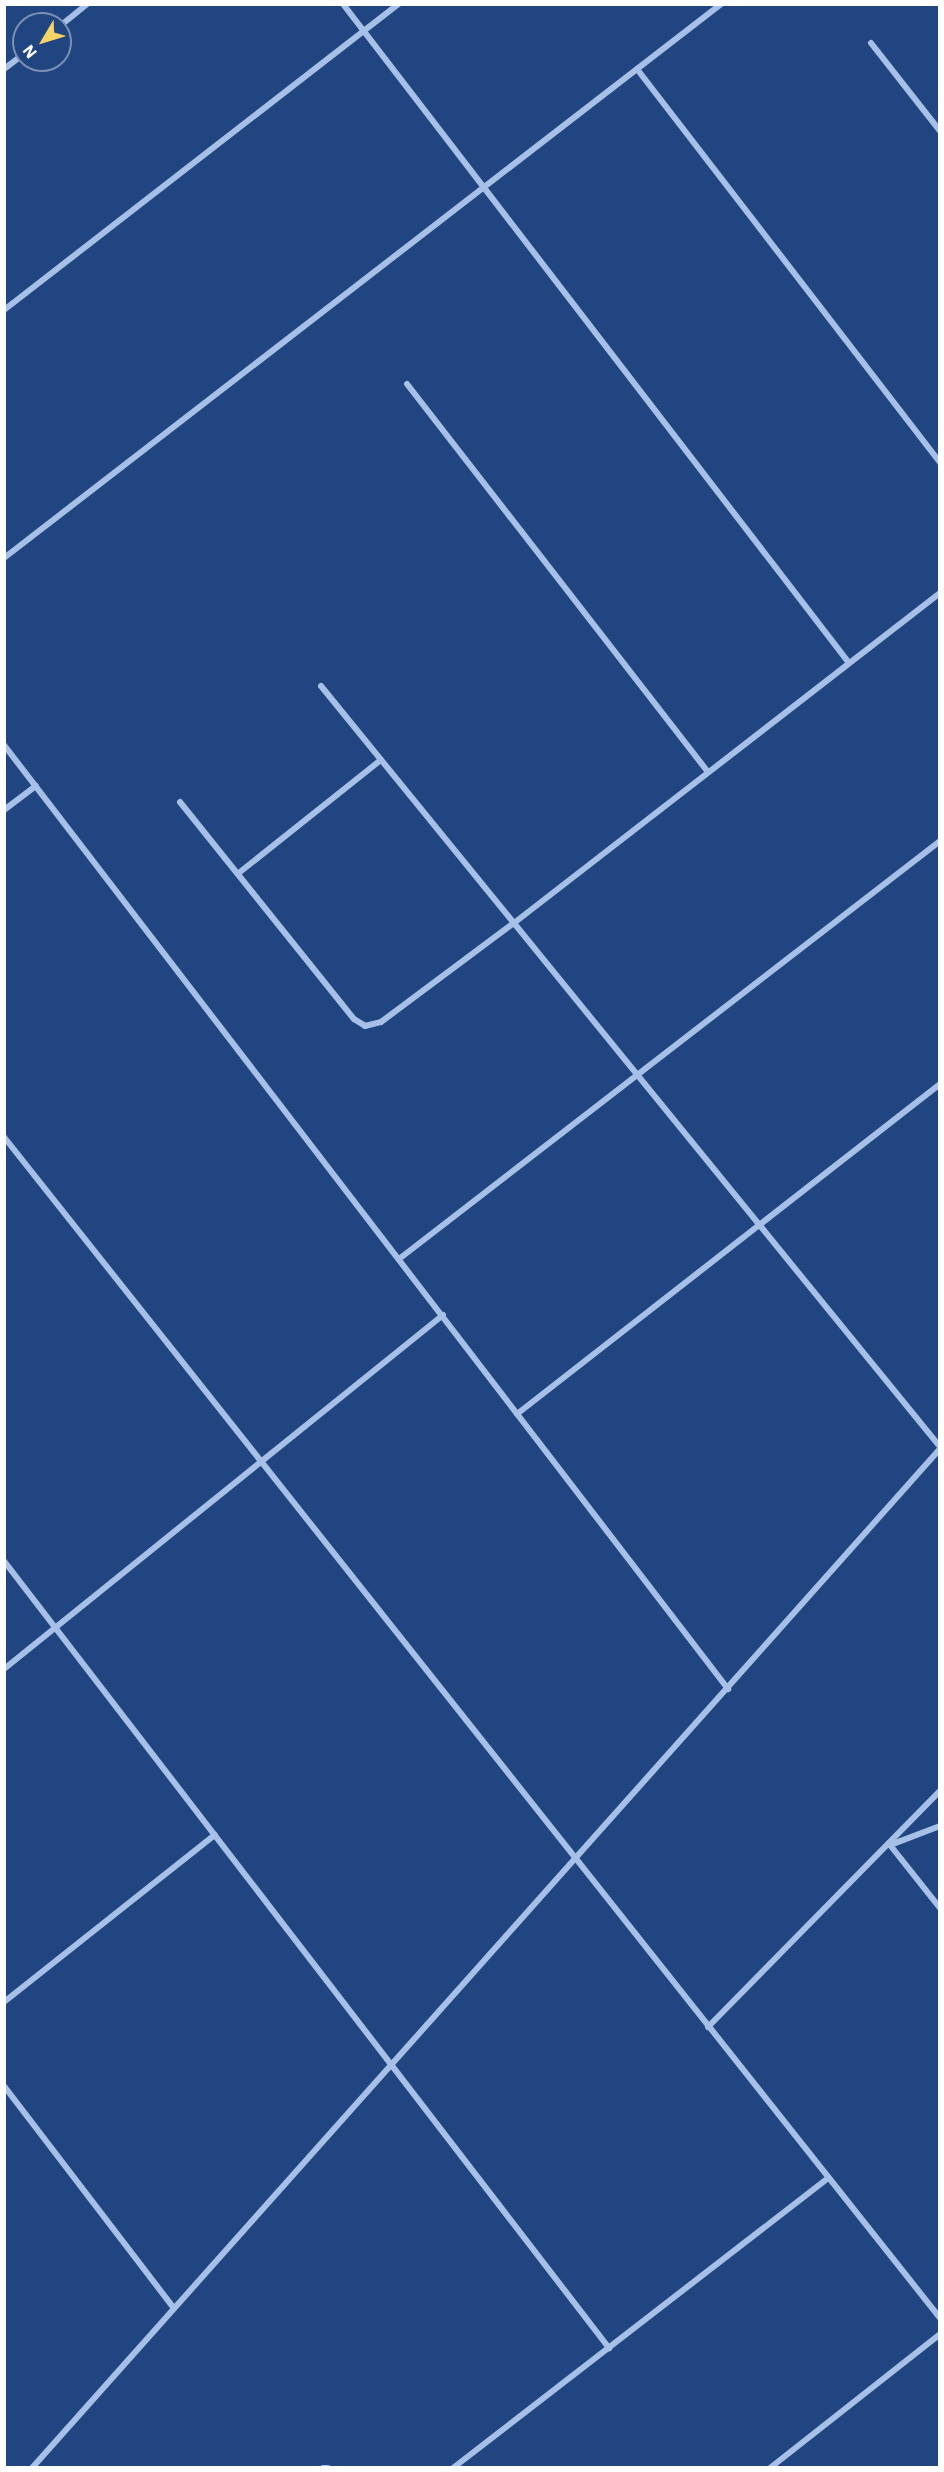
<!DOCTYPE html>
<style>
body{margin:0}
#map{position:relative;width:944px;height:2472px;overflow:hidden;background:#214580;font-family:"IBM Plex Sans",sans-serif}
div>[style]{position:absolute}
.minor>*{height:6px;margin:-3px;padding:0 3px;transform-origin:3px;border-radius:3px;background:#a6c0e7}
span{translate:-50% -50%;white-space:nowrap;text-align:center;line-height:1.15;-webkit-text-stroke:4.5px #214580;paint-order:stroke}
.frame{position:absolute;inset:0;border:6px solid #fff;pointer-events:none}
.north{position:absolute;left:12px;top:12px;width:60px;height:60px;box-sizing:border-box;background:#214580;border:2px solid #7a8fb3;border-radius:50%;rotate:232deg;font-size:16px;font-weight:700;line-height:24px;text-align:center;color:#fff}
.north::after{content:'';display:block;margin:auto;width:21px;height:27px;background:#f4d367;clip-path:polygon(50% 0,100% 100%,50% 72%,0 100%)}
</style>
<div id="map">
<div class="minor">
<i style="left:343px;top:4px;width:831px;rotate:52.48deg"></i>
<i style="left:60px;top:26px;width:35px;rotate:-39deg"></i>
<i style="left:871px;top:43px;width:112px;rotate:51.9deg"></i>
<i style="left:4px;top:69px;width:25px;rotate:-37deg"></i>
<i style="left:637px;top:69px;width:497px;rotate:52.4deg"></i>
<i style="left:4px;top:310px;width:499px;rotate:-37.8deg"></i>
<i style="left:407px;top:384px;width:491px;rotate:52.2deg"></i>
<i style="left:4px;top:558px;width:906px;rotate:-37.69deg"></i>
<i style="left:321px;top:686px;width:981px;rotate:50.87deg"></i>
<i style="left:4px;top:745px;width:1190px;rotate:52.51deg"></i>
<i style="left:180px;top:802px;width:278px;rotate:51.3deg"></i>
<i style="left:354px;top:1019px;width:13px;rotate:32deg"></i>
<i style="left:365px;top:1026px;width:16px;rotate:-14deg"></i>
<i style="left:381px;top:1022px;width:166px;rotate:-36.7deg"></i>
<i style="left:514px;top:923px;width:539px;rotate:-37.76deg"></i>
<i style="left:4px;top:810px;width:40px;rotate:-37deg"></i>
<i style="left:240px;top:872px;width:180px;rotate:-38.5deg"></i>
<i style="left:4px;top:1137px;width:1507px;rotate:51.6deg"></i>
<i style="left:399px;top:1259px;width:684px;rotate:-37.69deg"></i>
<i style="left:517px;top:1414px;width:536px;rotate:-37.96deg"></i>
<i style="left:4px;top:1561px;width:993px;rotate:52.45deg"></i>
<i style="left:4px;top:1669px;width:564px;rotate:-38.88deg"></i>
<i style="left:940px;top:1826px;width:53px;rotate:159.2deg"></i>
<i style="left:890px;top:1845px;width:80px;rotate:51.6deg"></i>
<i style="left:4px;top:2002px;width:269px;rotate:-38.4deg"></i>
<i style="left:708px;top:2027px;width:331px;rotate:-45.5deg"></i>
<i style="left:4px;top:2086px;width:278px;rotate:52.6deg"></i>
<i style="left:32px;top:2468px;width:1365px;rotate:-48.3deg"></i>
<i style="left:323px;top:2468px;width:5px"></i>
<i style="left:453px;top:2468px;width:474px;rotate:-37.7deg"></i>
<i style="left:770px;top:2468px;width:216px;rotate:-38.2deg"></i>
</div>
<div class="frame"></div>
<div class="north">N</div>
</div>
